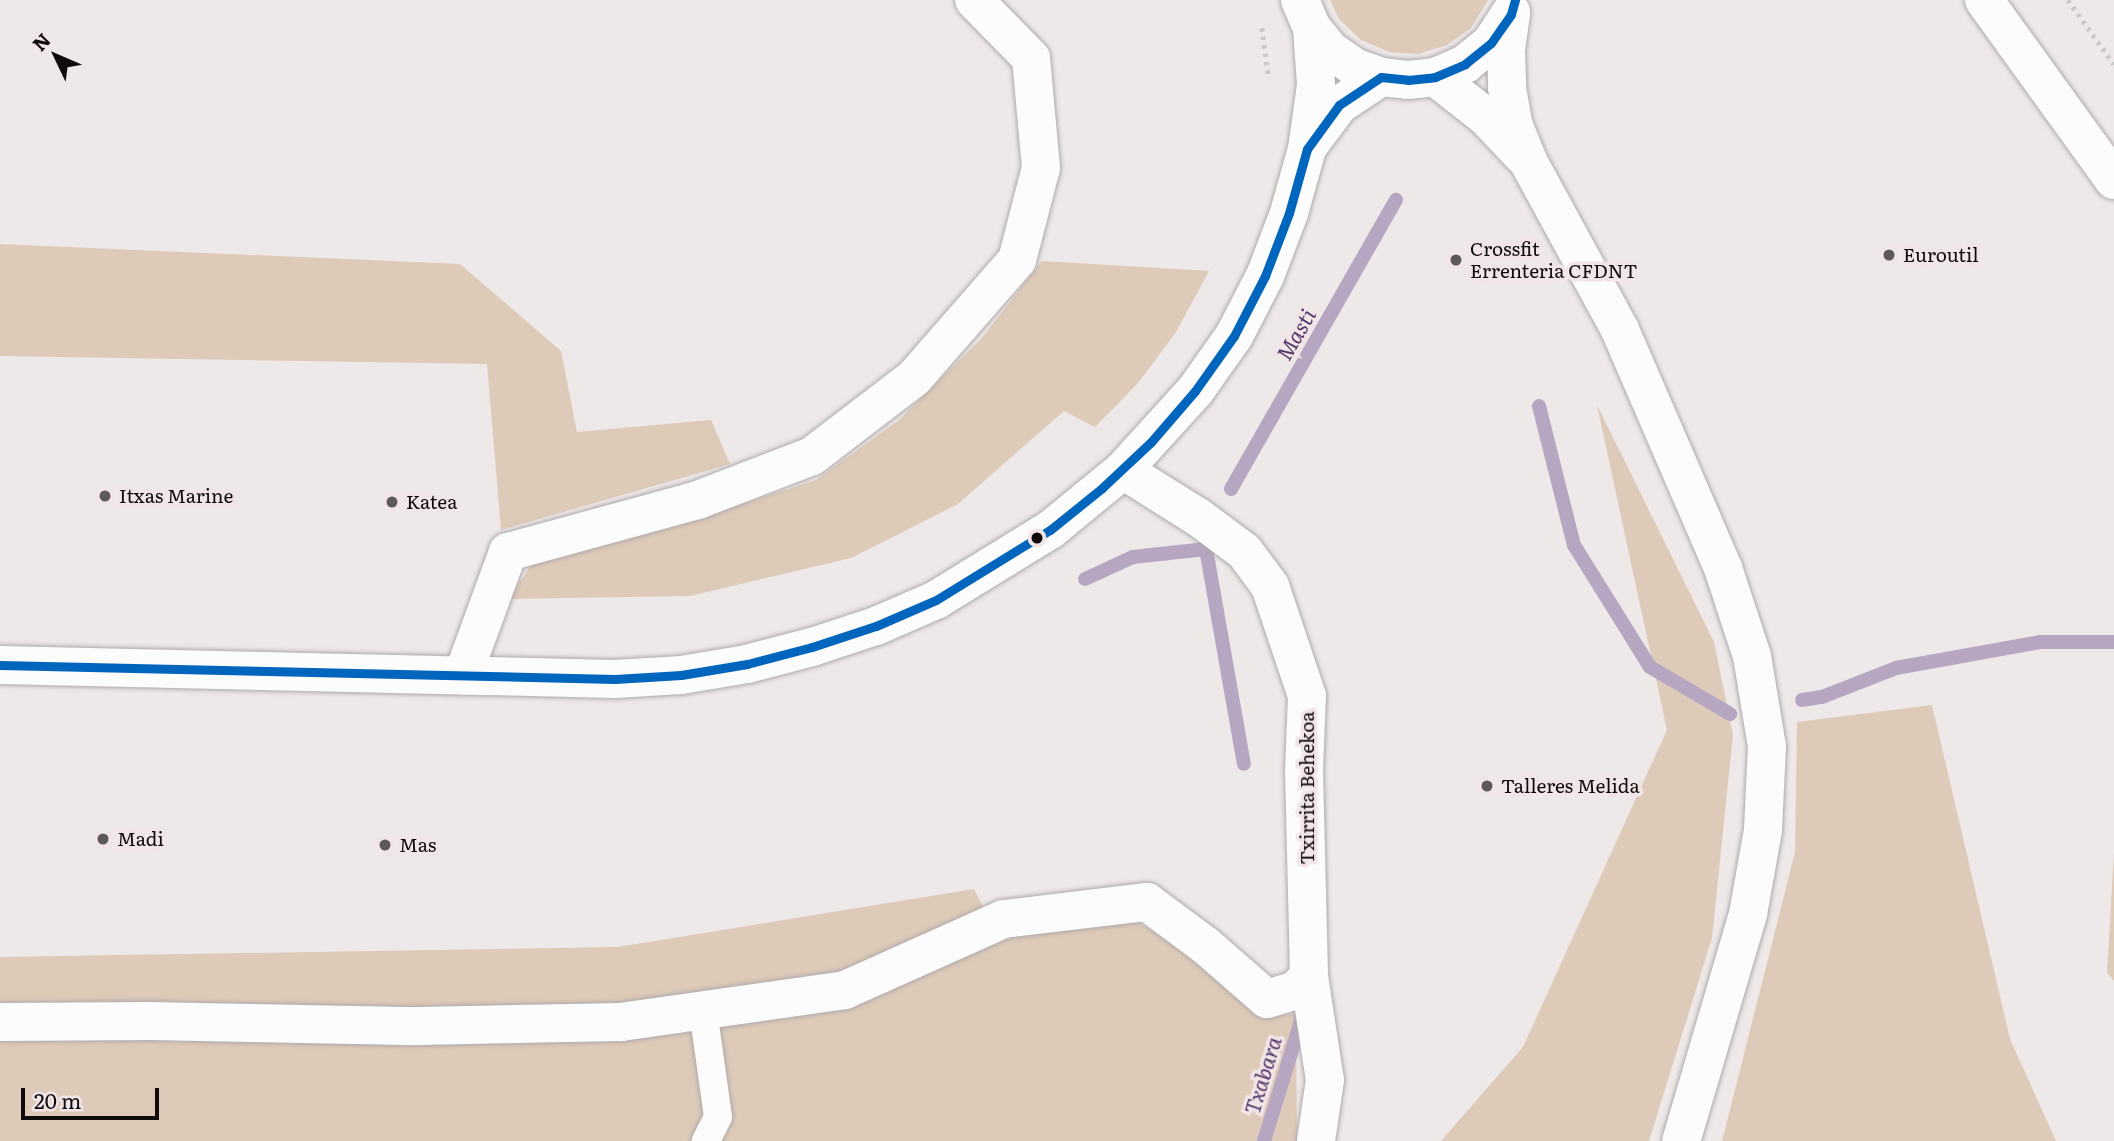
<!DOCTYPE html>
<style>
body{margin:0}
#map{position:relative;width:2114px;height:1141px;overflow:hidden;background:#eee8e9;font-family:Literata,serif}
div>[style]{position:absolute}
.green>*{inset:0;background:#decab8}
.stream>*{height:14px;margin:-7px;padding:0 7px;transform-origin:7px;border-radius:7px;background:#b7a6c2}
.path>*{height:4.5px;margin-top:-2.25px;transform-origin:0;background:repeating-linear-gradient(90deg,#cac8c8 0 3.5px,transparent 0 8.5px)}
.roads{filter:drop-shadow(0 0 2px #afaaab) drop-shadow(0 0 2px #afaaab)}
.service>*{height:28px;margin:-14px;padding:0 14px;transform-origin:14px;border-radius:14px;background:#fcfcfc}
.minor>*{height:38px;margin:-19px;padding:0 19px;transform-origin:19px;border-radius:19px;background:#fcfcfc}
.tertiary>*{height:38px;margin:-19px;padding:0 19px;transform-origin:19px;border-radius:19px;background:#fcfcfc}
.bus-1>*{height:9px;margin:-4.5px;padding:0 4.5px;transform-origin:4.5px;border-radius:4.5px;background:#0065bd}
.dots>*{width:19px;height:19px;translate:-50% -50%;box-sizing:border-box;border:4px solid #f1e5e7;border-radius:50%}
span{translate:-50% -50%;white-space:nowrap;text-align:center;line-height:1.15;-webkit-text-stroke:7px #f1e5e7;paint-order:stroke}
.poi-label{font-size:19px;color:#0f0b0c}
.left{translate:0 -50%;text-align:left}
.street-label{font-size:19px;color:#0f0b0c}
.water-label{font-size:21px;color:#55376b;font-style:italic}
.north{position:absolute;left:21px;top:21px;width:70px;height:70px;-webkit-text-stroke:5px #f1e5e7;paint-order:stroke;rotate:314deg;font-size:19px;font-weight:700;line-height:28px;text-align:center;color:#0f0b0c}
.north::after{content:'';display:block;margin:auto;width:24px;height:32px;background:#0f0b0c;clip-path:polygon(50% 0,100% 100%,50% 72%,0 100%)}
.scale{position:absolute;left:21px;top:1088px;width:138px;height:32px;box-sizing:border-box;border:4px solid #0f0b0c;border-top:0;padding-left:9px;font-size:21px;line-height:24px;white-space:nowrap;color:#0f0b0c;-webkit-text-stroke:5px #f1e5e7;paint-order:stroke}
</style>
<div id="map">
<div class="green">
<i style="clip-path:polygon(1330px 0,1488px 0,1471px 28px,1447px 45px,1418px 54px,1389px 52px,1361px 40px,1339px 19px)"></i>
<i style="clip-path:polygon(0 244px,460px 264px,561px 351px,577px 432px,711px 420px,730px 464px,501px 530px,487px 364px,0 356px)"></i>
<i style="clip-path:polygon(1042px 261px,1209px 271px,1176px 332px,1139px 382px,1095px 427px,1064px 411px,958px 504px,851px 558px,690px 596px,508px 599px,534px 561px,721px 511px,816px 480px,899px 420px,981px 339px)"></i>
<i style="clip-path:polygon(1597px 405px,1714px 642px,1733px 735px,1712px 938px,1649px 1141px,1441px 1141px,1523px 1047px,1667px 730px)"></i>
<i style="clip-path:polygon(1932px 705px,2010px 1039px,2056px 1141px,1722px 1141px,1795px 852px,1797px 722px)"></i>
<i style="clip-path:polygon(2114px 853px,2114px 981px,2107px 973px)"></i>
<i style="clip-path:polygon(974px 889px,999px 939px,1090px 923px,1139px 923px,1170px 942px,1261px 1016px,1296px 1014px,1297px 1141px,0 1141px,0 957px,618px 947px)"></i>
</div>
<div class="stream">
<i style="left:1539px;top:406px;width:143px;rotate:75.9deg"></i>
<i style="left:1574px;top:545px;width:144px;rotate:58.1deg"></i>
<i style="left:1650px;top:667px;width:93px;rotate:30.4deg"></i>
<i style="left:1231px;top:489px;width:333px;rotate:-60.3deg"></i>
<i style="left:1085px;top:579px;width:53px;rotate:-24.6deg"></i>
<i style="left:1133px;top:557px;width:73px;rotate:-6.3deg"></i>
<i style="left:1206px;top:549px;width:218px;rotate:80deg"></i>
<i style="left:1802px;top:700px;width:20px;rotate:-9deg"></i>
<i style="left:1822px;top:697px;width:79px;rotate:-21.4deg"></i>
<i style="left:1896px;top:668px;width:146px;rotate:-10.2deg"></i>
<i style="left:2040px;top:642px;width:74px"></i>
<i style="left:1264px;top:1141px;width:126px;rotate:-72.9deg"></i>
</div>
<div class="path">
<i style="left:2068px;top:0;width:79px;rotate:54.3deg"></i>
<i style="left:1262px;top:28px;width:51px;rotate:82.2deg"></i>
</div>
<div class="roads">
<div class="service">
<i style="left:703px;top:1010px;width:108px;rotate:82deg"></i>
<i style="left:718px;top:1117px;width:27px;rotate:117deg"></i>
</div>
<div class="minor">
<i style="left:1984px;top:0;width:222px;rotate:54.2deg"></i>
<i style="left:1310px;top:144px;width:49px;rotate:-53.4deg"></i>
<i style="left:1339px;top:105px;width:50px;rotate:-33.7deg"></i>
<i style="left:1123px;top:470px;width:89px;rotate:32.1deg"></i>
<i style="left:1198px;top:517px;width:57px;rotate:36.5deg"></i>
<i style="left:1244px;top:551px;width:44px;rotate:53.4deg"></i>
<i style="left:1270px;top:586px;width:116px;rotate:71.4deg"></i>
<i style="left:1307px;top:696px;width:74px;rotate:92.3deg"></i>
<i style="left:1304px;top:770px;width:206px;rotate:88.6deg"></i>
<i style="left:1309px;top:976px;width:105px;rotate:81.3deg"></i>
<i style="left:1325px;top:1080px;width:62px;rotate:98.4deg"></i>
<i style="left:0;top:665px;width:615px;rotate:1.3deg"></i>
<i style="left:615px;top:679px;width:66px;rotate:-3.5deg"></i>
<i style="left:681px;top:675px;width:67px;rotate:-9.5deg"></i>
<i style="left:747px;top:664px;width:67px;rotate:-14.7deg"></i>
<i style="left:812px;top:647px;width:67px;rotate:-18.2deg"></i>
<i style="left:876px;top:626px;width:65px;rotate:-23.4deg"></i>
<i style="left:936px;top:600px;width:134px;rotate:-31.6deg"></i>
<i style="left:1050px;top:530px;width:94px;rotate:-39.4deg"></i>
<i style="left:1123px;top:470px;width:107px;rotate:-47.7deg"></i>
<i style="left:1195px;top:391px;width:67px;rotate:-54.7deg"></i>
<i style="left:1234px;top:336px;width:68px;rotate:-62.7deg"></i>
<i style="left:1265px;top:276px;width:67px;rotate:-69.1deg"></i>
<i style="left:1289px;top:213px;width:66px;rotate:-74.3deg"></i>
<i style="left:1307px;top:149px;width:65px;rotate:-82deg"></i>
<i style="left:1316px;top:85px;width:57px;rotate:-94deg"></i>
<i style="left:463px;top:675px;width:131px;rotate:-69.9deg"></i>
<i style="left:508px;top:552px;width:197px;rotate:-15.3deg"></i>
<i style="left:698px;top:500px;width:122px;rotate:-21.1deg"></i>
<i style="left:812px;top:456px;width:128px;rotate:-37.4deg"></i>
<i style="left:914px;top:378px;width:157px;rotate:-48.9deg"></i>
<i style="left:1017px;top:260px;width:95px;rotate:-75.4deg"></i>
<i style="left:1041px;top:168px;width:110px;rotate:-95.2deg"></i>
<i style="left:1031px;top:58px;width:81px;rotate:-134.5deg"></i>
<i style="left:0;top:1022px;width:149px;rotate:-0.4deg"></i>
<i style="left:149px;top:1021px;width:269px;rotate:1.1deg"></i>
<i style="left:418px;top:1026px;width:203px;rotate:-1.1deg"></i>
<i style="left:621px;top:1022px;width:226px;rotate:-8.1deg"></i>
<i style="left:845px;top:990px;width:174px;rotate:-24.1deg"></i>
<i style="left:1004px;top:919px;width:144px;rotate:-6.8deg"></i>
<i style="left:1147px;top:902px;width:72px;rotate:36.6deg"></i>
<i style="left:1205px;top:945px;width:82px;rotate:41.1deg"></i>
<i style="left:1267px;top:999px;width:30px;rotate:-17deg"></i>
<i style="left:1296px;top:990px;width:19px;rotate:-47deg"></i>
</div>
<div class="tertiary">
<i style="left:1300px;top:0;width:30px;rotate:67deg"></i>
<i style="left:1312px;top:28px;width:28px;rotate:51deg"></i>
<i style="left:1330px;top:50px;width:29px;rotate:35deg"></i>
<i style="left:1354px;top:67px;width:29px;rotate:20deg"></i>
<i style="left:1381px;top:77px;width:27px;rotate:6deg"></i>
<i style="left:1408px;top:80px;width:27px;rotate:-6deg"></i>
<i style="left:1435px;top:77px;width:33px;rotate:-23deg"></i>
<i style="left:1465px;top:64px;width:33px;rotate:-39deg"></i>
<i style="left:1491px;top:43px;width:37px;rotate:-57deg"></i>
<i style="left:1511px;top:14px;width:37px;rotate:98deg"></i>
<i style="left:1506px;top:51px;width:37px;rotate:88deg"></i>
<i style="left:1507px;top:88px;width:39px;rotate:80deg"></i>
<i style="left:1514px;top:126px;width:38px;rotate:68deg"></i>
<i style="left:1528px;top:161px;width:192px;rotate:61.4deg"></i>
<i style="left:1620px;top:330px;width:259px;rotate:66.6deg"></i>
<i style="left:1723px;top:568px;width:93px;rotate:71.8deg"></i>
<i style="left:1752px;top:656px;width:92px;rotate:80.6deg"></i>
<i style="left:1767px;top:747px;width:83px;rotate:92.8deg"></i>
<i style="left:1763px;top:830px;width:85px;rotate:100.1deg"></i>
<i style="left:1748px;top:914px;width:237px;rotate:106.4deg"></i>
<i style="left:1435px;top:77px;width:63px;rotate:38deg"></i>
<i style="left:1485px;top:116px;width:54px;rotate:46.5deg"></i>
</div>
</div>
<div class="bus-1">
<i style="left:0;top:665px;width:615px;rotate:1.3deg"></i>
<i style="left:615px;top:679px;width:66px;rotate:-3.5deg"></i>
<i style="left:681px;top:675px;width:67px;rotate:-9.5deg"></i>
<i style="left:747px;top:664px;width:67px;rotate:-14.7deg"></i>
<i style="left:812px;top:647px;width:67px;rotate:-18.2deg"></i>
<i style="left:876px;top:626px;width:65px;rotate:-23.4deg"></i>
<i style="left:936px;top:600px;width:134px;rotate:-31.6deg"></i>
<i style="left:1050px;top:530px;width:67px;rotate:-38.9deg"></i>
<i style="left:1102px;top:488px;width:67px;rotate:-43.2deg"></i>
<i style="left:1151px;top:442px;width:67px;rotate:-49.2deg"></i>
<i style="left:1195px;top:391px;width:67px;rotate:-54.7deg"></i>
<i style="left:1234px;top:336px;width:68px;rotate:-62.7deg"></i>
<i style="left:1265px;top:276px;width:67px;rotate:-69.1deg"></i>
<i style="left:1289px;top:213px;width:66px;rotate:-74.3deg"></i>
<i style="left:1307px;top:149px;width:54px;rotate:-54deg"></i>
<i style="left:1339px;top:105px;width:50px;rotate:-33.7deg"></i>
<i style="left:1381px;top:77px;width:27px;rotate:6deg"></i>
<i style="left:1408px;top:80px;width:27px;rotate:-6deg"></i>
<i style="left:1435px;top:77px;width:33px;rotate:-23deg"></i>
<i style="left:1465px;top:64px;width:33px;rotate:-39deg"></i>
<i style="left:1491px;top:43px;width:35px;rotate:-55deg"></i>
<i style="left:1511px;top:14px;width:15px;rotate:-74deg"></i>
</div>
<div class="dots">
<i style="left:1889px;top:255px;background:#5d5859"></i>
<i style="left:1456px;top:260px;background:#5d5859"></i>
<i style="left:105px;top:496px;background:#5d5859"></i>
<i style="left:392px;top:502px;background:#5d5859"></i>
<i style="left:1037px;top:538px;background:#0f0b0c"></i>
<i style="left:1487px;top:786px;background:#5d5859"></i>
<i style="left:103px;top:839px;background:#5d5859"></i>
<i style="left:385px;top:845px;background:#5d5859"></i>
</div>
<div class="poi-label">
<span class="left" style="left:1470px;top:260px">Crossfit<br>Errenteria CFDNT</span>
<span class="left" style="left:1903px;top:255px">Euroutil</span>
<span class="left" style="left:119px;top:496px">Itxas Marine</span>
<span class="left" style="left:406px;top:502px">Katea</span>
<span class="left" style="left:1501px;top:786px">Talleres Melida</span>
<span class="left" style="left:117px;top:839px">Madi</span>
<span class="left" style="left:399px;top:845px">Mas</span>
</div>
<div class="street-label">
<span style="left:1307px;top:788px;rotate:-90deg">Txirrita Behekoa</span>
</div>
<div class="water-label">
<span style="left:1295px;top:334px;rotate:-60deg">Masti</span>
<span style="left:1262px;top:1075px;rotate:-73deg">Txabara</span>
</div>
<div class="north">N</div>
<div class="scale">20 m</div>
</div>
